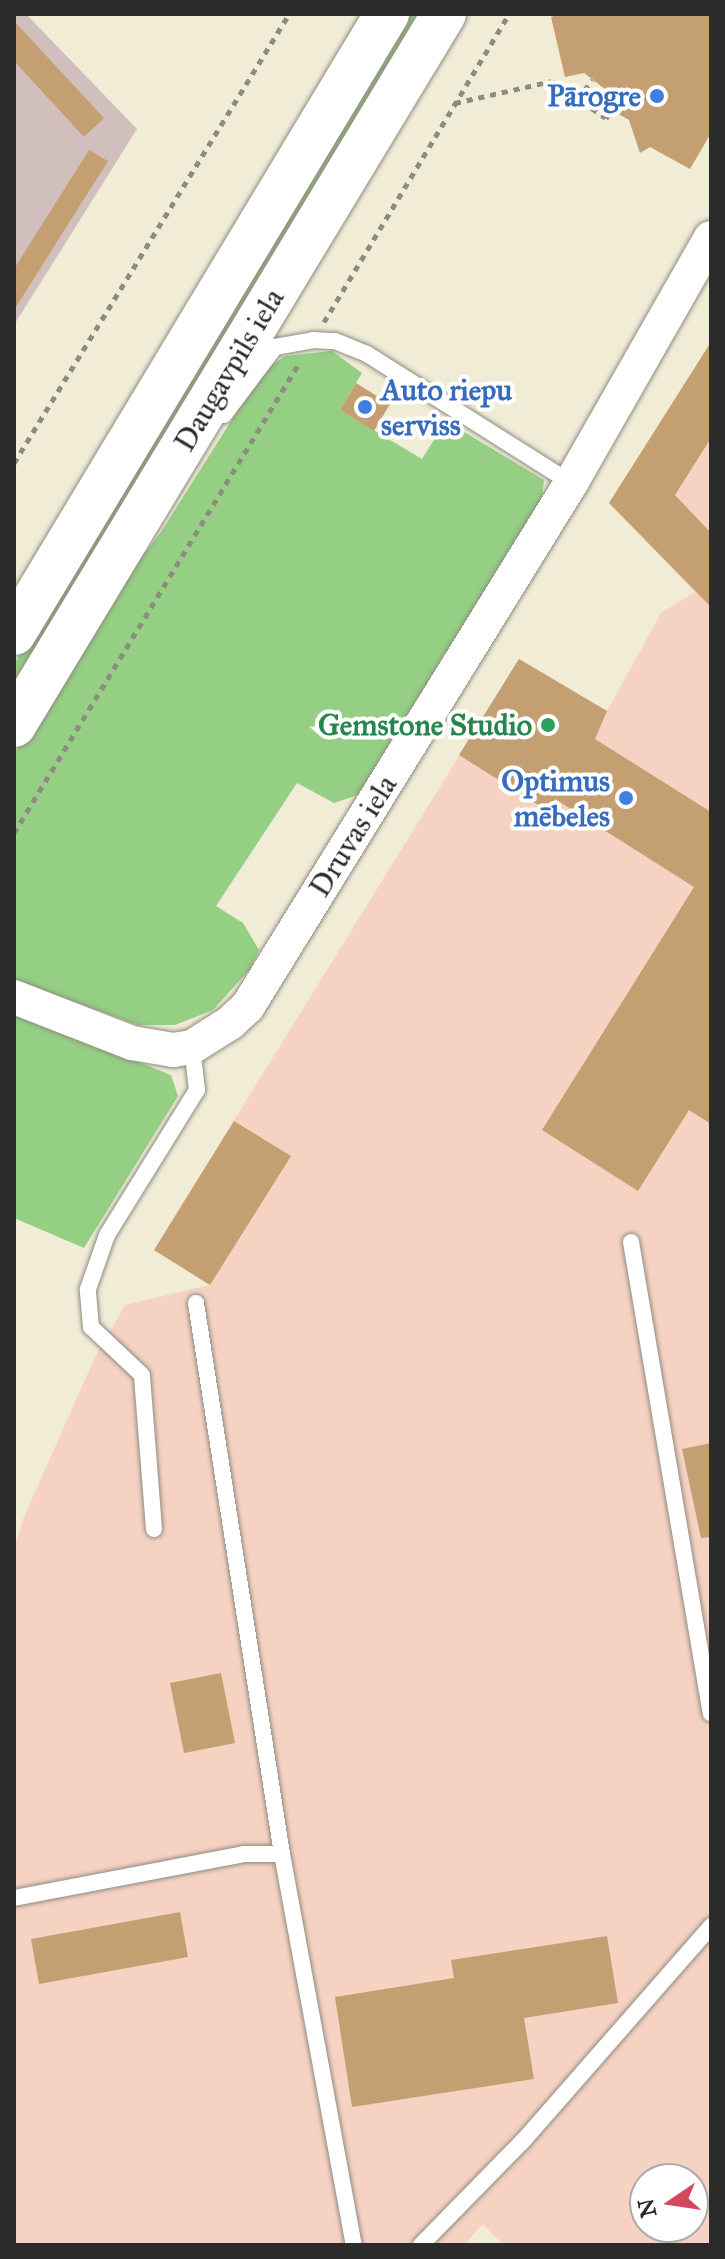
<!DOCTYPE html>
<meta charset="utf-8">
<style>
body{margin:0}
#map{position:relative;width:725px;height:2259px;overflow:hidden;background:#f0ecd6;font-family:"IM FELL Great Primer",serif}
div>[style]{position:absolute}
.built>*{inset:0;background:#f6d2c3}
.industrial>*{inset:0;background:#d1bfbd}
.green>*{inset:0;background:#94cf84}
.building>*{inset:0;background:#c49f71}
.path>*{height:5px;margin-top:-2.5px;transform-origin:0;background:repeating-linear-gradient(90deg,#8e8c80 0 6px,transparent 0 12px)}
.roads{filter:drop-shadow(0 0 2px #8e8c80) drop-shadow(0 0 2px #8e8c80)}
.service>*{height:16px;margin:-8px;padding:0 8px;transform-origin:8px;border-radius:8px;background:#fff}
.minor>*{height:34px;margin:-17px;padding:0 17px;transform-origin:17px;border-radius:17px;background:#fff}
.trunk>*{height:44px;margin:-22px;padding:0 22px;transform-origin:22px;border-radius:22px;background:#fff}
.dots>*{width:22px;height:22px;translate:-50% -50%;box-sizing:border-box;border:4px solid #fff;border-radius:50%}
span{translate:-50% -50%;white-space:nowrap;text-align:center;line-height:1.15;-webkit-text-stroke:8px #fff;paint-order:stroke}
.shop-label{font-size:30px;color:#366cbe;font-weight:700}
.right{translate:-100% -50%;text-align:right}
.left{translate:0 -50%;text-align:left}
.street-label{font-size:30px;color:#2b2b2b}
.leisure-label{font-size:30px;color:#27864d;font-weight:700}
.frame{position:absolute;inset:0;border:16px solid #2b2b2b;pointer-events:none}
.north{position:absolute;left:629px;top:2163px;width:80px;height:80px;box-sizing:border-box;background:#fff;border:2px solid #aaa;border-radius:50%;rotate:257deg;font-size:22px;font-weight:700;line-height:32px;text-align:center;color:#2b2b2b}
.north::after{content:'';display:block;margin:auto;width:28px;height:36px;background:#d1495b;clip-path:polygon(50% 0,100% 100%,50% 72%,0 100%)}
</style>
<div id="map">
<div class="built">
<i style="clip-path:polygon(evenodd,711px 342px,711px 2245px,503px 2245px,483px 2224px,464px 2245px,14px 2245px,14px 1549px,23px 1519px,95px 1357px,125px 1305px,209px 1285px,154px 1250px,519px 659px,607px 711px,661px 613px,695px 592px,609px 503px,711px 342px,645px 2179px,693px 2179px,693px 2227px,645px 2227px,645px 2179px)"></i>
</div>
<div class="industrial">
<i style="clip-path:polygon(14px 14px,26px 14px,137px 129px,14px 325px)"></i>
</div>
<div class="green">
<i style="clip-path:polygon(406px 14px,422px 14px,14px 689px,14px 664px)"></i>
<i style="clip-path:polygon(332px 351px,362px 373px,340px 410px,422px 459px,446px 421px,544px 480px,542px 498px,358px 795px,334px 803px,297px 783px,216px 906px,243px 923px,259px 950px,250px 969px,213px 1010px,175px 1025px,138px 1025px,14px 980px,14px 754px,100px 612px,161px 532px,262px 372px,285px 356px)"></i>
<i style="clip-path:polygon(14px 1012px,171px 1075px,178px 1096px,84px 1248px,14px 1218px)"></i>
</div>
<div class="building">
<i style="clip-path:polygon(562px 14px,711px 14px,711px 133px,690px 169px,650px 147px,640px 153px,629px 120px,599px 103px,605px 89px,584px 73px,565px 77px,551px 17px)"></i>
<i style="clip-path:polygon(14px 21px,104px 118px,84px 137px,14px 61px)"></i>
<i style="clip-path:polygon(89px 150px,108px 161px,14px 310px,14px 269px)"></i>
<i style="clip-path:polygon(711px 342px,711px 438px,675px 495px,711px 533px,711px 607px,609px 503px)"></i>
<i style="clip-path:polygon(356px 383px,390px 404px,374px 431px,340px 410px)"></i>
<i style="clip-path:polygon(519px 659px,607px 711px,595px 739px,711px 812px,711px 1124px,689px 1110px,638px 1191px,542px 1130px,694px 887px,555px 799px,548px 811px,459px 755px)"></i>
<i style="clip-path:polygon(234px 1121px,291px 1156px,210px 1285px,154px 1250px)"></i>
<i style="clip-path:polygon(711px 1443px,711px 1537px,701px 1538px,682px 1449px)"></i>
<i style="clip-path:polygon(221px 1673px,235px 1743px,184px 1753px,170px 1683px)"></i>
<i style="clip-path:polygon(180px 1912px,188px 1957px,39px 1984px,31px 1939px)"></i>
<i style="clip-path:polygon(607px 1936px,618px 2003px,524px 2018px,534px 2079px,352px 2107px,335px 1997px,454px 1978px,451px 1960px)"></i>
</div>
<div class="path">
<i style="left:578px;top:100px;width:25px;rotate:-56deg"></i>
<i style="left:455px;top:103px;width:99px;rotate:-12.8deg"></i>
<i style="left:552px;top:81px;width:65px;rotate:34.4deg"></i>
<i style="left:606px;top:118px;width:9px;rotate:-49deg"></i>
<i style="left:324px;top:322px;width:359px;rotate:-59deg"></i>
<i style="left:14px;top:463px;width:527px;rotate:-58.51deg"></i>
<i style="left:14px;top:833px;width:547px;rotate:-58.75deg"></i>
</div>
<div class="roads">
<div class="service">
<i style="left:224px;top:415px;width:85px;rotate:-53.1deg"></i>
<i style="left:275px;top:347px;width:39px;rotate:-10deg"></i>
<i style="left:313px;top:340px;width:22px;rotate:3deg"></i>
<i style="left:335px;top:341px;width:35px;rotate:22deg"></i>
<i style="left:367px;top:354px;width:241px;rotate:32.3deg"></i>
<i style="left:631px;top:1242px;width:478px;rotate:80.4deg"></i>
<i style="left:196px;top:1303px;width:558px;rotate:81.13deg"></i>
<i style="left:282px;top:1854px;width:398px;rotate:79.6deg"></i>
<i style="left:154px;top:1529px;width:154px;rotate:-94.5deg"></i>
<i style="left:142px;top:1375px;width:70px;rotate:-136.7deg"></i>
<i style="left:91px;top:1327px;width:38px;rotate:-95deg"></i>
<i style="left:88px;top:1289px;width:57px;rotate:-70.6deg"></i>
<i style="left:107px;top:1235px;width:171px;rotate:-58.2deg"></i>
<i style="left:197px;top:1090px;width:43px;rotate:-96.6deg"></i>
<i style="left:14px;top:1898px;width:234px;rotate:-10.8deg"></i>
<i style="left:244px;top:1854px;width:38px"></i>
<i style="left:421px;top:2245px;width:146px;rotate:-45.6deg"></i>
<i style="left:523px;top:2141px;width:286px;rotate:-48.8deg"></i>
</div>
<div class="minor">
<i style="left:14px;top:997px;width:127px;rotate:21.3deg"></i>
<i style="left:132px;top:1043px;width:42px;rotate:9.7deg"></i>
<i style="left:173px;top:1050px;width:19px;rotate:-9deg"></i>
<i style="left:192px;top:1047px;width:45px;rotate:-32.3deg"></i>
<i style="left:230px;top:1023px;width:25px;rotate:-43deg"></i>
<i style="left:248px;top:1006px;width:615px;rotate:-58.3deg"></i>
<i style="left:571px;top:483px;width:282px;rotate:-60.3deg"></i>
</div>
<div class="trunk">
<i style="left:14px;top:633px;width:723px;rotate:-58.93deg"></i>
<i style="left:14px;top:725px;width:831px;rotate:-58.84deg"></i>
</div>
</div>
<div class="dots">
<i style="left:657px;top:96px;background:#3f7fe0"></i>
<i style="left:365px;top:407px;background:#3f7fe0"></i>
<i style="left:548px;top:725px;background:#2e9e5b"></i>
<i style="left:626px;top:798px;background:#3f7fe0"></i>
</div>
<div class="shop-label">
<span class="right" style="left:641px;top:96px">Pārogre</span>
<span class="left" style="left:381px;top:407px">Auto riepu<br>serviss</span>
<span class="right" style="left:610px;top:798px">Optimus<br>mēbeles</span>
</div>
<div class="street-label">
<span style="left:229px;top:370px;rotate:-59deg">Daugavpils iela</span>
<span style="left:353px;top:836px;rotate:-58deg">Druvas iela</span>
</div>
<div class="leisure-label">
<span class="right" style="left:532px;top:725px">Gemstone Studio</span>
</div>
<div class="frame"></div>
<div class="north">N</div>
</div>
